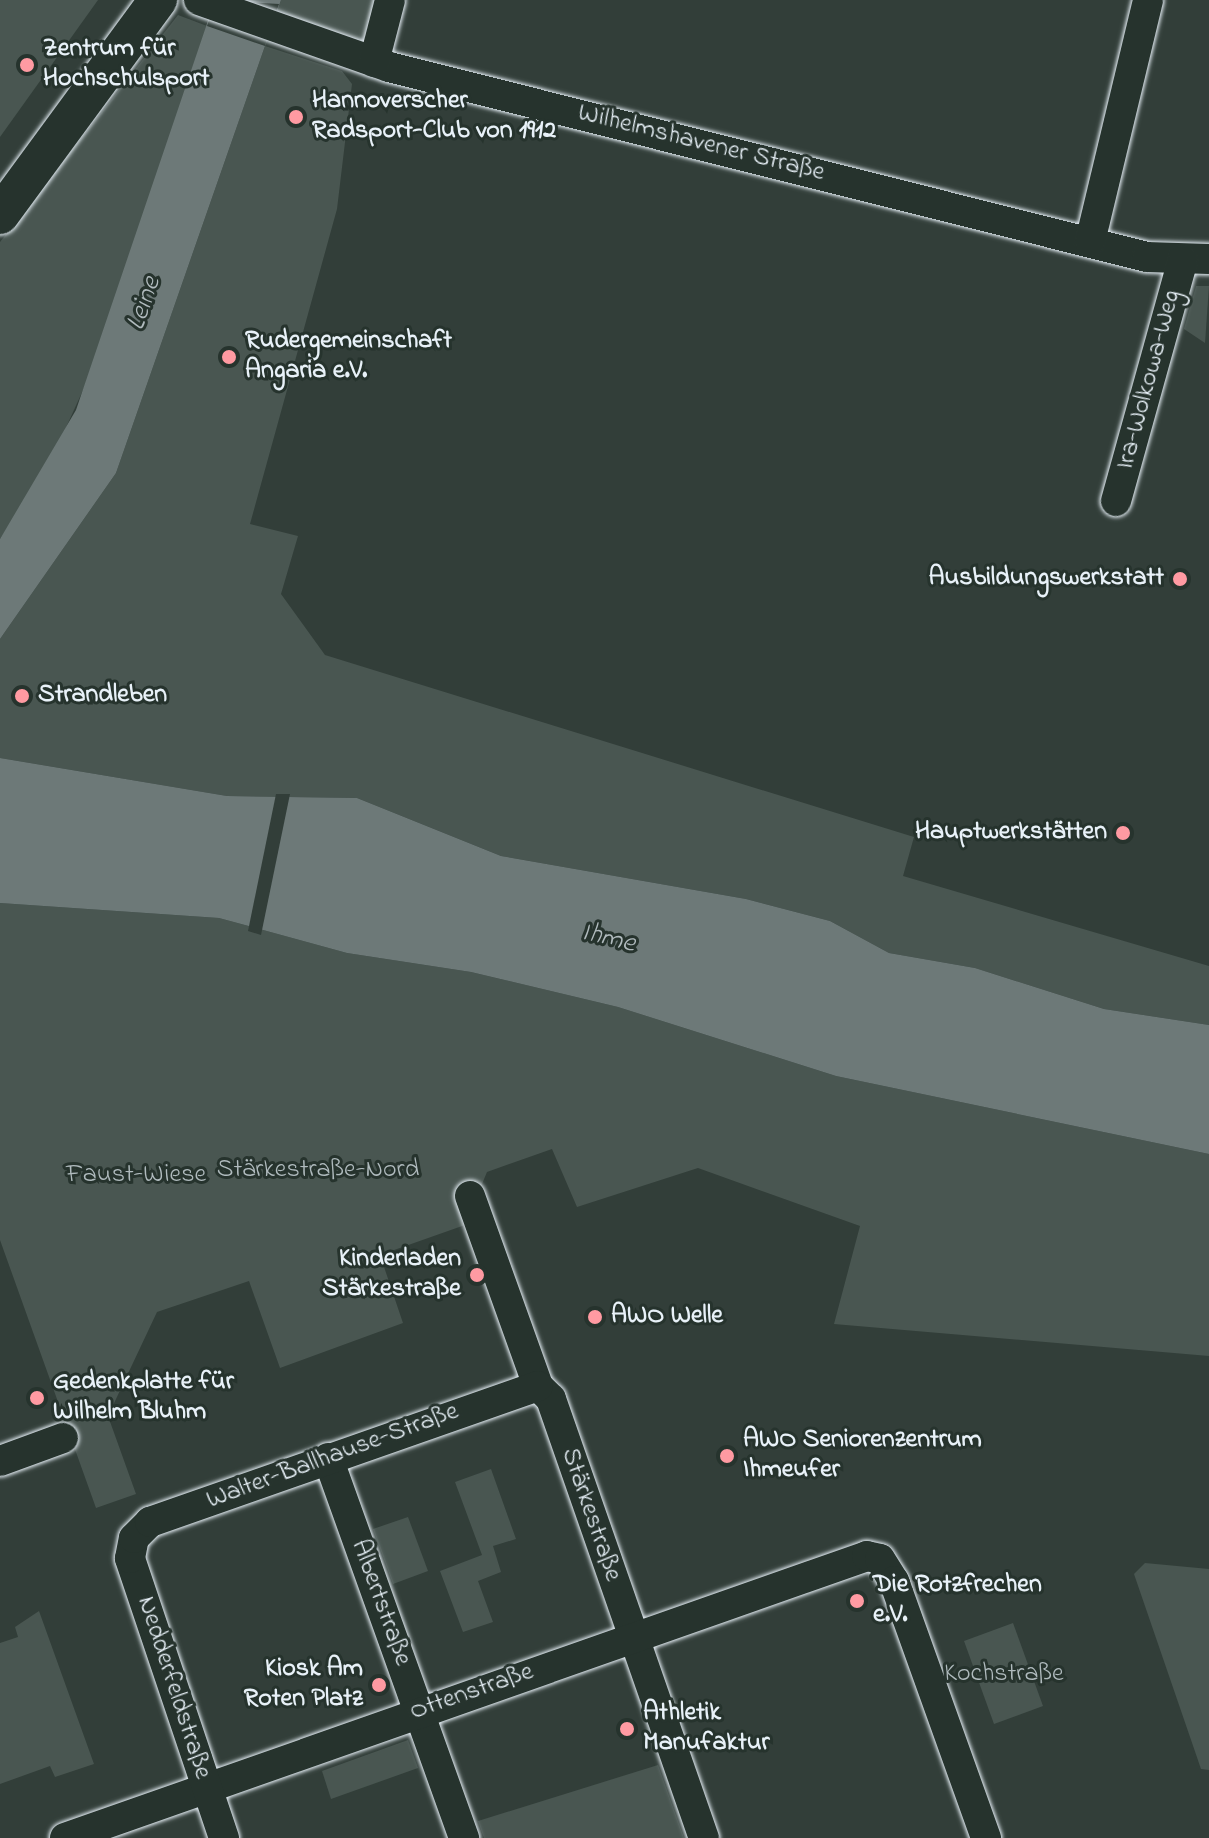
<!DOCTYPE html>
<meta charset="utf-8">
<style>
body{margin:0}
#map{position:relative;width:1209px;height:1838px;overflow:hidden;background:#323e39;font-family:"Indie Flower",sans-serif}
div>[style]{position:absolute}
.green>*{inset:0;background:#495651}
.water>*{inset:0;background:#6d7978}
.pier>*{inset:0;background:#323e39}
.roads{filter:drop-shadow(0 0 2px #e8f1f8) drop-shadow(0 0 2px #e8f1f8)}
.minor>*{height:30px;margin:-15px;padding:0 15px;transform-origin:15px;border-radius:15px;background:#26332d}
.major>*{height:38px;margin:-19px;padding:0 19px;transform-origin:19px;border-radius:19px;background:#26332d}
.dots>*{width:22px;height:22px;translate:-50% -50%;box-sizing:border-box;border:4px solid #26332d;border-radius:50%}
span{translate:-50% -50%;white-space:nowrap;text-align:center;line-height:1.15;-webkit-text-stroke:6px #26332d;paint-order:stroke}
.poi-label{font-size:26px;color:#e8f1f8;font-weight:700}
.left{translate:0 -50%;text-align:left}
.right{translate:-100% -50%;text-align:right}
.street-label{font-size:26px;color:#e8f1f8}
.park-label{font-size:26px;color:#b0bbbe}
.water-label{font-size:28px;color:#b1bbbe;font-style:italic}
</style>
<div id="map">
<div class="green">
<i style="clip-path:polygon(0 0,98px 0,0 137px)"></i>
<i style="clip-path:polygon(281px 0,390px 0,374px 62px,273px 24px)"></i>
<i style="clip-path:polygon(178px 15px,207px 26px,89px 377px,48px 467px,0 539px,0 242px)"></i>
<i style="clip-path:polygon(265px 46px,342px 71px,352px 84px,337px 209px,250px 524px,298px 536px,281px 594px,325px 655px,914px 837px,903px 876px,1209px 966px,1209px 1025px,1104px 1009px,975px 968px,889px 953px,830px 921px,746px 899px,501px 856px,357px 798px,227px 796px,0 758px,0 639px,116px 473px)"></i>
<i style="clip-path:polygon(1196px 286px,1209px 286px,1205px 343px,1184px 329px)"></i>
<i style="clip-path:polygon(0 903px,219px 918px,347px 953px,471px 972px,618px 1007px,836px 1076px,1209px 1154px,1209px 1356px,834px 1324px,860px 1226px,698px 1168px,577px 1207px,552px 1149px,487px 1172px,465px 1225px,380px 1255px,403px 1323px,280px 1368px,249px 1281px,157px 1312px,108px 1416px,136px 1494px,96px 1508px,0 1240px)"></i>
<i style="clip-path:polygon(491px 1469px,516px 1539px,493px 1546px,501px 1572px,478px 1581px,493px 1622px,463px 1632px,440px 1571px,482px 1555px,455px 1482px)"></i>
<i style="clip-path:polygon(408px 1517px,428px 1571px,393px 1584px,373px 1529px)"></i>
<i style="clip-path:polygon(1145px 1563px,1209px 1569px,1209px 1770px,1201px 1769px,1134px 1574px)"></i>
<i style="clip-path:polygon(39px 1611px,94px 1764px,55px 1777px,50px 1766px,0 1784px,0 1643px,18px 1637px,15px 1627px)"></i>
<i style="clip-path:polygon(1013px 1623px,1043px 1706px,994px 1724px,964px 1641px)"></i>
<i style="clip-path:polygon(408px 1740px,418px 1768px,331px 1799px,322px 1771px)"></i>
<i style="clip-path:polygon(658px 1765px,684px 1838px,484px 1838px,478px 1821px)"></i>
</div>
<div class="water">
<i style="clip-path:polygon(215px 0,281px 0,116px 473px,0 639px,0 539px,76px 410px)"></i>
<i style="clip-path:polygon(0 758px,227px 796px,357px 798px,501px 856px,746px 899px,830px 921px,889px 953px,975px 968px,1104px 1009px,1209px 1025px,1209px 1154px,836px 1076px,618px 1007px,471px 972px,347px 953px,219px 918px,0 903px)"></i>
</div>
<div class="pier">
<i style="clip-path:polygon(215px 0,279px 4px,265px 46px,207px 26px)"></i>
<i style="clip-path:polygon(276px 794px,290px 794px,261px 935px,248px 931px)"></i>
</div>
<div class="roads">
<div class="minor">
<i style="left:199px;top:0;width:201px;rotate:19.4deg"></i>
<i style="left:389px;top:67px;width:781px;rotate:14.07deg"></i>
<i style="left:1147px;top:257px;width:62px;rotate:1.8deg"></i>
<i style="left:374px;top:62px;width:64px;rotate:-75.5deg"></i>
<i style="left:1090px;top:242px;width:249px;rotate:-76.5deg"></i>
<i style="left:1116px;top:501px;width:250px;rotate:-74.5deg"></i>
<i style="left:470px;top:1196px;width:202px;rotate:70.3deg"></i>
<i style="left:538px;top:1386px;width:18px;rotate:45deg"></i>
<i style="left:551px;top:1399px;width:465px;rotate:70.8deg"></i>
<i style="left:328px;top:1458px;width:404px;rotate:70.3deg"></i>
<i style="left:0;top:1461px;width:67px;rotate:-20.1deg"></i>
<i style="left:65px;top:1838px;width:850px;rotate:-19.37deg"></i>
<i style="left:867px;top:1556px;width:13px;rotate:13deg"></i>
<i style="left:880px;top:1559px;width:26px;rotate:58deg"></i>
<i style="left:894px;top:1581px;width:273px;rotate:70.3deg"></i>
<i style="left:224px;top:1838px;width:295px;rotate:-108.6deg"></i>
<i style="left:130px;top:1558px;width:20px;rotate:-79deg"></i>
<i style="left:134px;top:1538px;width:23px;rotate:-45deg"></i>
<i style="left:150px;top:1522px;width:411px;rotate:-19.3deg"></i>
</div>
<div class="major">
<i style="left:0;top:215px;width:267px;rotate:-53.7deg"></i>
</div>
</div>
<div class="dots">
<i style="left:27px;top:65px;background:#ff9aa2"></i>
<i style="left:296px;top:117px;background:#ff9aa2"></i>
<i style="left:229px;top:357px;background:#ff9aa2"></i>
<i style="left:1180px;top:579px;background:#ff9aa2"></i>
<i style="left:22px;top:696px;background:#ff9aa2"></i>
<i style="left:1123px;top:833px;background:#ff9aa2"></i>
<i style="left:477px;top:1275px;background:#ff9aa2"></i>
<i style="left:595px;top:1317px;background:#ff9aa2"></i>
<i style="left:37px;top:1398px;background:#ff9aa2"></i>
<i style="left:727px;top:1456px;background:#ff9aa2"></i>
<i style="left:857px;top:1601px;background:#ff9aa2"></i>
<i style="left:379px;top:1685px;background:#ff9aa2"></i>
<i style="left:627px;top:1729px;background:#ff9aa2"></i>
</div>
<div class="poi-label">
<span class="left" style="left:43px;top:65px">Zentrum für<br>Hochschulsport</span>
<span class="left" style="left:312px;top:117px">Hannoverscher<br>Radsport-Club von 1912</span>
<span class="left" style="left:245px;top:357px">Rudergemeinschaft<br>Angaria e.V.</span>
<span class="right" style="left:1164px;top:579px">Ausbildungswerkstatt</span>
<span class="left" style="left:38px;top:696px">Strandleben</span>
<span class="right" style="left:1107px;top:833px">Hauptwerkstätten</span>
<span class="right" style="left:461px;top:1275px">Kinderladen<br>Stärkestraße</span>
<span class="left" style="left:611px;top:1317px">AWO Welle</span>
<span class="left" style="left:53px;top:1398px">Gedenkplatte für<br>Wilhelm Bluhm</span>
<span class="left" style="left:743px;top:1456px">AWO Seniorenzentrum<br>Ihmeufer</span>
<span class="left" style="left:873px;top:1601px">Die Rotzfrechen<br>e.V.</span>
<span class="right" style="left:363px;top:1685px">Kiosk Am<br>Roten Platz</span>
<span class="left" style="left:643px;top:1729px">Athletik<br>Manufaktur</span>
</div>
<div class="street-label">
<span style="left:701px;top:144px;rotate:14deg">Wilhelmshavener Straße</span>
<span style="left:1150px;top:380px;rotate:-75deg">Ira-Wolkowa-Weg</span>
<span style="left:333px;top:1457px;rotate:-20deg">Walter-Ballhause-Straße</span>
<span style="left:590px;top:1515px;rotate:71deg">Stärkestraße</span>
<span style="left:380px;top:1603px;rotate:70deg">Albertstraße</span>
<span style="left:173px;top:1688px;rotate:72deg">Nedderfeldstraße</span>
<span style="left:472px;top:1693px;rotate:-19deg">Ottenstraße</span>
</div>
<div class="park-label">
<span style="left:318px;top:1171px">Stärkestraße-Nord</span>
<span style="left:136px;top:1176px">Faust-Wiese</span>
<span style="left:1004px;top:1675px">Kochstraße</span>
</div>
<div class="water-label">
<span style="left:145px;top:304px;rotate:-71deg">Leine</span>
<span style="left:608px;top:939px;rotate:14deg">Ihme</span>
</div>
</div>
